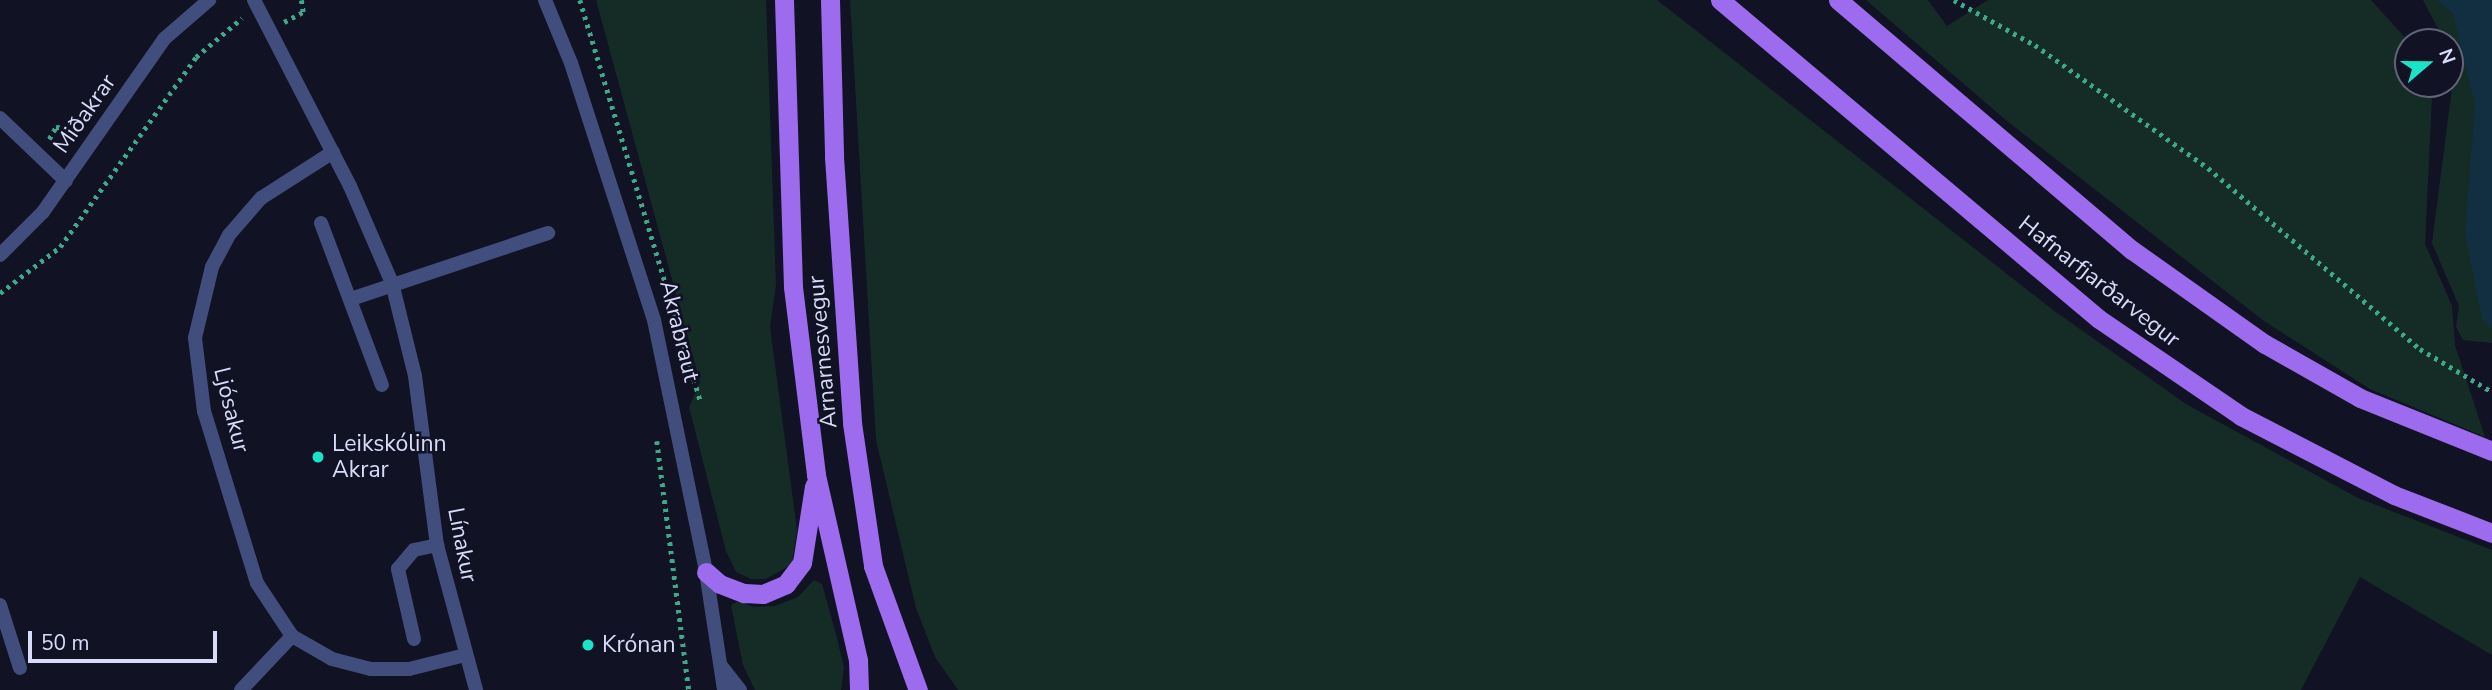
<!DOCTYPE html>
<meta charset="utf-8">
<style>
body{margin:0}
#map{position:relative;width:2492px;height:690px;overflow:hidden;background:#111223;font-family:"Nunito Sans",sans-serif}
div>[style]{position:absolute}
.green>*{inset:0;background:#152c26}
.water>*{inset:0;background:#122e41}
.path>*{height:4.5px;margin-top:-2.25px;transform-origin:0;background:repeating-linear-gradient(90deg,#3da988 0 3.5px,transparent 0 8.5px)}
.service>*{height:14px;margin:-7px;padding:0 7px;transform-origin:7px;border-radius:7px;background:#414e7d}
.minor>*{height:14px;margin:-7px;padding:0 7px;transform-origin:7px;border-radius:7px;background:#414e7d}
.primary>*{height:19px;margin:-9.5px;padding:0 9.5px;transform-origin:9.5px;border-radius:9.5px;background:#9d6bee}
.dots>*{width:19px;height:19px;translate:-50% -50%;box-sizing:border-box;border:4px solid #111223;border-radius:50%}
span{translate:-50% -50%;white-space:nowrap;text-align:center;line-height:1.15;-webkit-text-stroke:5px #111223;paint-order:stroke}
.street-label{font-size:23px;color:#d8dcfa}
.poi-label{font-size:23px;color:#d8dcfa}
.left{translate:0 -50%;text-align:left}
.north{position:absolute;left:2394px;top:28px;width:70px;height:70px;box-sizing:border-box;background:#111223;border:2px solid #616379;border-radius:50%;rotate:70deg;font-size:19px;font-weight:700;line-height:28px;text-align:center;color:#d8dcfa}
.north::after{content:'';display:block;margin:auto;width:24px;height:32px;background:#1ae4c7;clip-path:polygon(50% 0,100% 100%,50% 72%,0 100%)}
.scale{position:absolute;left:28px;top:631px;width:189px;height:32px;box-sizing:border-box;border:4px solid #d8dcfa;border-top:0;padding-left:9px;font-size:21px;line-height:24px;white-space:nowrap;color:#d8dcfa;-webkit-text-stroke:5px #111223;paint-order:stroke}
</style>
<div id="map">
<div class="green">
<i style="clip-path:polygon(596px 0,766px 0,776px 285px,770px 327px,797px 530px,792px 564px,766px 579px,751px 579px,736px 572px,726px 551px,689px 407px,700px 382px)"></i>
<i style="clip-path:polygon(850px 0,1657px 0,2053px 310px,2186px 404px,2358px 498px,2492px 550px,2492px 655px,2360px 577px,2301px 690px,958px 690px,935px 657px,916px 608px,876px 440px)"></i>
<i style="clip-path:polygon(1866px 0,1928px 0,1947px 26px,1988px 0,2371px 0,2409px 42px,2408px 84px,2427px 84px,2432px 96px,2425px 244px,2452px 306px,2455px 345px,2485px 437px,2370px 389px,2264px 321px,2007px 121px)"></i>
<i style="clip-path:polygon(2423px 0,2492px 0,2492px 343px,2463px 340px,2456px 327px,2459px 306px,2432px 243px,2455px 65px,2450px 42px,2445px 42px)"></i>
<i style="clip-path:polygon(814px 580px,822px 584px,837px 638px,844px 668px,841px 690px,755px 690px,743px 665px,731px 605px,739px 601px,753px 607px,775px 606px,798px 597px)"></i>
</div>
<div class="water">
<i style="clip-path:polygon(2437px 0,2492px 0,2492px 329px,2482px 319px,2465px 233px,2475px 105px,2453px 14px)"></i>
</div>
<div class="path">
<i style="left:580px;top:0;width:319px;rotate:73.2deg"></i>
<i style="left:1954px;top:0;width:93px;rotate:29.1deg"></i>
<i style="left:2035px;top:45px;width:212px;rotate:35.4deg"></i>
<i style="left:2208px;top:168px;width:279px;rotate:40.5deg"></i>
<i style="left:2420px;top:349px;width:84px;rotate:30.8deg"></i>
<i style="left:284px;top:22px;width:21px;rotate:-28deg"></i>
<i style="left:303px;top:12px;width:12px;rotate:-99deg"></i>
<i style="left:49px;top:139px;width:14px;rotate:-60deg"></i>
<i style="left:56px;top:127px;width:23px;rotate:5deg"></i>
<i style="left:0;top:293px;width:76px;rotate:-37.5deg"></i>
<i style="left:60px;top:247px;width:234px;rotate:-54.4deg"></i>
<i style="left:196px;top:57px;width:60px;rotate:-40.3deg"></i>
<i style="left:675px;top:314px;width:93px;rotate:73.7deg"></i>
<i style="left:657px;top:441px;width:251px;rotate:82.7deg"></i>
</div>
<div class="service">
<i style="left:321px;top:223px;width:173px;rotate:69.4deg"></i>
<i style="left:414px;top:639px;width:72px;rotate:-102.9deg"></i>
<i style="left:398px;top:569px;width:25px;rotate:-50deg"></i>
<i style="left:414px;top:550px;width:24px;rotate:-12deg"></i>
</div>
<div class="minor">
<i style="left:254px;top:0;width:209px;rotate:62.7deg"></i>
<i style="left:350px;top:186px;width:106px;rotate:66.6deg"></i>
<i style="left:392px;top:283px;width:96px;rotate:76.1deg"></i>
<i style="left:415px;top:376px;width:170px;rotate:82.6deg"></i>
<i style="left:437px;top:545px;width:150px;rotate:74.9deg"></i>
<i style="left:545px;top:0;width:68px;rotate:67.6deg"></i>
<i style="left:571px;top:63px;width:270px;rotate:72.1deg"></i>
<i style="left:654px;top:320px;width:257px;rotate:78.3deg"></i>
<i style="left:706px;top:572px;width:119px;rotate:81.3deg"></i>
<i style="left:0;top:118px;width:91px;rotate:43.7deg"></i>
<i style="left:333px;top:152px;width:85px;rotate:147.4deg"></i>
<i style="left:261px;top:198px;width:49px;rotate:130.9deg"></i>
<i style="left:229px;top:235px;width:36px;rotate:118deg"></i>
<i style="left:212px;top:267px;width:73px;rotate:103.5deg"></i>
<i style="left:195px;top:338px;width:74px;rotate:83deg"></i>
<i style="left:204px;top:411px;width:180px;rotate:72.9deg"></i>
<i style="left:257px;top:583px;width:64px;rotate:56.6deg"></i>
<i style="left:292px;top:636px;width:46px;rotate:29.9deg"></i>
<i style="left:332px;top:659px;width:40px;rotate:14.4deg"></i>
<i style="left:371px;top:669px;width:38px"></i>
<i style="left:409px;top:669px;width:58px;rotate:-14deg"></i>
<i style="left:0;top:255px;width:61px;rotate:-45deg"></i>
<i style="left:43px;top:212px;width:211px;rotate:-55deg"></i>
<i style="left:164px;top:39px;width:60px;rotate:-40.9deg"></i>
<i style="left:351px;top:299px;width:208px;rotate:-18.5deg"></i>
<i style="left:0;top:605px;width:66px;rotate:72.4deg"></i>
<i style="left:722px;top:667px;width:29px;rotate:52deg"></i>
<i style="left:241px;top:690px;width:74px;rotate:-46.6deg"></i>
</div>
<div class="primary">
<i style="left:784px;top:0;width:287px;rotate:88.2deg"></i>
<i style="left:793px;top:287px;width:189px;rotate:83deg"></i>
<i style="left:816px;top:475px;width:190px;rotate:77.2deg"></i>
<i style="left:858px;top:660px;width:30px;rotate:88deg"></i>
<i style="left:830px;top:0;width:157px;rotate:88.5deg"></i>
<i style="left:834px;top:157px;width:267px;rotate:86.1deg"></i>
<i style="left:852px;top:423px;width:145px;rotate:81.6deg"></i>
<i style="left:873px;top:566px;width:132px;rotate:70.1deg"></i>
<i style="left:1720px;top:0;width:495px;rotate:40.1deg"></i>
<i style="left:2099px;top:319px;width:172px;rotate:34.3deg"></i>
<i style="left:2241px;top:416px;width:172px;rotate:27.3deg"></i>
<i style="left:2394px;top:495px;width:105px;rotate:21.2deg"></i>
<i style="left:1838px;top:0;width:386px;rotate:40.4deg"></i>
<i style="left:2132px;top:250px;width:163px;rotate:35.3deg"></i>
<i style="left:2265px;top:344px;width:109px;rotate:29.6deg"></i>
<i style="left:2360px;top:398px;width:142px;rotate:21.9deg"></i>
<i style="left:706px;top:572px;width:18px;rotate:41deg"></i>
<i style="left:720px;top:584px;width:26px;rotate:21deg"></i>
<i style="left:744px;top:593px;width:19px;rotate:3deg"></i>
<i style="left:763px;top:594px;width:25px;rotate:-23deg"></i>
<i style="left:786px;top:584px;width:26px;rotate:-53deg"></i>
<i style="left:802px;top:563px;width:78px;rotate:-81.1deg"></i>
</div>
<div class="dots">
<i style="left:318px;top:457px;background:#1ae4c7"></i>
<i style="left:588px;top:645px;background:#1ae4c7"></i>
</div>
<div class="street-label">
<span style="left:85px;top:114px;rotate:-55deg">Miðakrar</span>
<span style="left:2099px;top:282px;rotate:38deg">Hafnarfjarðarvegur</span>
<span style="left:679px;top:331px;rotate:76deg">Akrabraut</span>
<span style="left:823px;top:352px;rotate:-95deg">Arnarnesvegur</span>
<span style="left:231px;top:410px;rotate:76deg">Ljósakur</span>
<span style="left:462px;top:545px;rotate:79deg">Línakur</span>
</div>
<div class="poi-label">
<span class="left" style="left:332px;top:457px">Leikskólinn<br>Akrar</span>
<span class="left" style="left:602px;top:645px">Krónan</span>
</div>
<div class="north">N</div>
<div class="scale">50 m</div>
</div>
